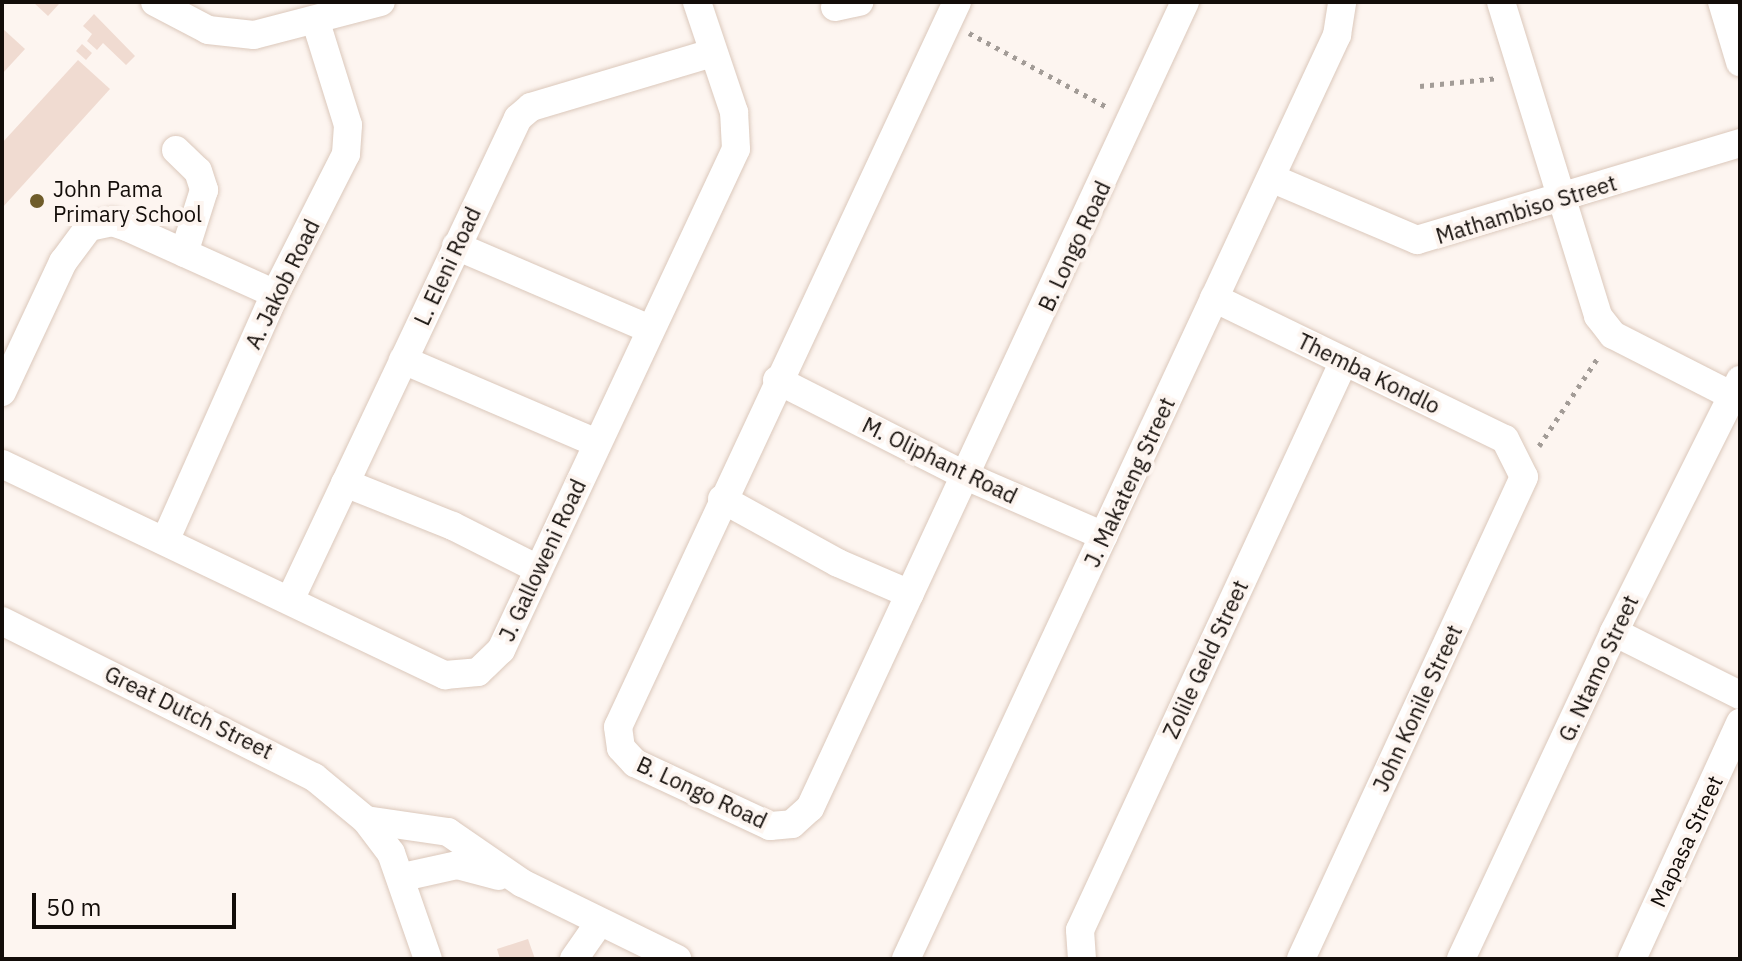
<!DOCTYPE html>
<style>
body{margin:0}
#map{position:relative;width:1742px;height:961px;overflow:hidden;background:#fdf5f0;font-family:"IBM Plex Sans",sans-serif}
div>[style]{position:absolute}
.building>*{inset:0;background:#f0dbd1}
.path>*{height:5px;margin-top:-2.5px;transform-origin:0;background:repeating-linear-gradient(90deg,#a39c97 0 4px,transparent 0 10px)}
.roads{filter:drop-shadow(0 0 2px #dbc8bb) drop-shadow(0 0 2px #dbc8bb)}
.minor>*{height:28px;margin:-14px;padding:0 14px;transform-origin:14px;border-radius:14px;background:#fff}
.dots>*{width:22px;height:22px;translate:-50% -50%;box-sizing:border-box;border:4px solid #fdf5f0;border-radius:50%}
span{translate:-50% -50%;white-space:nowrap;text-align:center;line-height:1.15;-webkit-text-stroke:8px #fdf5f0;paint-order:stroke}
.poi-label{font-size:22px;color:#130d09}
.left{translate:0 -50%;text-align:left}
.street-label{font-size:22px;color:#130d09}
.frame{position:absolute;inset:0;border:4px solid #130d09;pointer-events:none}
.scale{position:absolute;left:32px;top:893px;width:204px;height:36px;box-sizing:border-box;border:4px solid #130d09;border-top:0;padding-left:10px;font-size:24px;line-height:28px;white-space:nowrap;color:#130d09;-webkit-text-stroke:6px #fdf5f0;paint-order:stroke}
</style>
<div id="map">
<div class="building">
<i style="clip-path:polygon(33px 2px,57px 2px,59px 4px,48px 16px)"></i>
<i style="clip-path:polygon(94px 14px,135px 56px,126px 65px,103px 43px,97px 50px,87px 41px,92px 34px,83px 26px)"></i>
<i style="clip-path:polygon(2px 28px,25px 49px,2px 74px)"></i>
<i style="clip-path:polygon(82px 44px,92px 53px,86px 60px,76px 51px)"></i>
<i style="clip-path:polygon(78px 60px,110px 89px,2px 208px,2px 143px)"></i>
<i style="clip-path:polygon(528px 939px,535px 959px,500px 959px,497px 949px)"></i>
</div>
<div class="path">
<i style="left:969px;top:33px;width:157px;rotate:28.2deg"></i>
<i style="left:1420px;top:86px;width:79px;rotate:-5.8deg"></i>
<i style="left:1539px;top:446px;width:108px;rotate:-56.3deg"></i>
</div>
<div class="roads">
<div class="minor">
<i style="left:155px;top:2px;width:60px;rotate:27.8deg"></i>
<i style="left:208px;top:30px;width:46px;rotate:6.2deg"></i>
<i style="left:254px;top:35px;width:131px;rotate:-14.6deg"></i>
<i style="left:957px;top:2px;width:800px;rotate:115.06deg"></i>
<i style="left:618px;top:727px;width:21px;rotate:82deg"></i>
<i style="left:621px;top:748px;width:21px;rotate:47deg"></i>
<i style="left:635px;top:763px;width:149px;rotate:25deg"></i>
<i style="left:770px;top:826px;width:22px;rotate:-5deg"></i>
<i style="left:792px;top:824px;width:24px;rotate:-42deg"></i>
<i style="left:810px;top:808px;width:889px;rotate:-65.05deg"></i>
<i style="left:1501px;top:2px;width:329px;rotate:72.8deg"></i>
<i style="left:1598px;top:316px;width:24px;rotate:52deg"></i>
<i style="left:1613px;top:335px;width:130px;rotate:27deg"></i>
<i style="left:1722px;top:2px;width:63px;rotate:73.3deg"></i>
<i style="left:835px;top:7px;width:25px;rotate:-12deg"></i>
<i style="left:176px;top:150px;width:30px;rotate:44deg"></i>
<i style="left:198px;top:171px;width:20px;rotate:72deg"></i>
<i style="left:204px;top:190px;width:66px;rotate:107.6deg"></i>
<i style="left:1271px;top:178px;width:159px;rotate:23deg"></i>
<i style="left:1417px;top:240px;width:337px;rotate:-16.7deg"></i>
<i style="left:456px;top:246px;width:211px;rotate:23.2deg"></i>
<i style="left:1214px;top:298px;width:323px;rotate:25.9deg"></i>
<i style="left:1505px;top:439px;width:42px;rotate:63.4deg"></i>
<i style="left:1524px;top:477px;width:531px;rotate:114.83deg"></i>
<i style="left:403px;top:360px;width:211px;rotate:23.2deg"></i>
<i style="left:777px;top:380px;width:212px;rotate:26.9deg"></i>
<i style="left:966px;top:476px;width:150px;rotate:23.5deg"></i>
<i style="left:2px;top:392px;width:144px;rotate:-64.9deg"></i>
<i style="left:63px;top:262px;width:44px;rotate:-53.4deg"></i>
<i style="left:89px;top:227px;width:24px;rotate:-12deg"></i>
<i style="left:112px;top:222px;width:18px;rotate:19deg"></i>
<i style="left:129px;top:228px;width:160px;rotate:24.3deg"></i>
<i style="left:2px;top:464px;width:491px;rotate:25.5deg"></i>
<i style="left:445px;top:675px;width:33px;rotate:-5deg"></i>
<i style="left:478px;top:672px;width:32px;rotate:-44deg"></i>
<i style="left:501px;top:650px;width:553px;rotate:-64.87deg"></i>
<i style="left:736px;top:149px;width:37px;rotate:-93deg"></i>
<i style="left:734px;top:112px;width:116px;rotate:-108.6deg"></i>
<i style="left:345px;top:483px;width:116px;rotate:21.7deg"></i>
<i style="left:453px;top:526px;width:95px;rotate:26.8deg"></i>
<i style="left:722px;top:499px;width:132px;rotate:28.9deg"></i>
<i style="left:838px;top:563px;width:78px;rotate:23.3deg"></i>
<i style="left:165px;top:541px;width:270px;rotate:-66deg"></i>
<i style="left:275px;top:294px;width:157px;rotate:-63.1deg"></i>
<i style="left:346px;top:154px;width:29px;rotate:-86deg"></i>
<i style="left:348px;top:125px;width:108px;rotate:-107.3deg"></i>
<i style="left:290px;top:600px;width:533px;rotate:-64.68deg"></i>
<i style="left:518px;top:118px;width:17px;rotate:-40deg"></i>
<i style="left:531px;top:107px;width:189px;rotate:-16.6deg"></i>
<i style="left:2px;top:621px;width:349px;rotate:26.6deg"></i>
<i style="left:314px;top:777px;width:67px;rotate:39.6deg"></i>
<i style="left:366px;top:820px;width:41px;rotate:52.9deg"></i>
<i style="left:391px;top:853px;width:112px;rotate:70.8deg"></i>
<i style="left:1614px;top:632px;width:141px;rotate:26.6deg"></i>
<i style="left:366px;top:820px;width:83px;rotate:8.3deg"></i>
<i style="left:448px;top:832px;width:90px;rotate:34.6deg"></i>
<i style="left:522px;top:883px;width:173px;rotate:26.1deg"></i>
<i style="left:403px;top:877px;width:55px;rotate:-12.5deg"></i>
<i style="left:457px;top:865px;width:43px;rotate:14.7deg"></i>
<i style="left:574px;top:959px;width:44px;rotate:-55.2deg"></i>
<i style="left:906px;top:959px;width:1020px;rotate:-64.99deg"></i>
<i style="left:1337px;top:35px;width:33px;rotate:-81deg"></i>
<i style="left:1082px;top:959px;width:29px;rotate:-94deg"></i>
<i style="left:1080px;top:930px;width:627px;rotate:-65.11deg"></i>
<i style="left:1461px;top:959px;width:361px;rotate:-64.9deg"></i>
<i style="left:1614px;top:632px;width:282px;rotate:-63.4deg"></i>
<i style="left:1632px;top:959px;width:260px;rotate:-65.4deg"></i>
</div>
</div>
<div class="dots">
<i style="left:37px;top:201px;background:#6f5c2a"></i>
</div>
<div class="poi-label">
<span class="left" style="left:53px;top:201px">John Pama<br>Primary School</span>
</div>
<div class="street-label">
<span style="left:1526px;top:209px;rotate:-17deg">Mathambiso Street</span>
<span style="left:1074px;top:246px;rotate:-65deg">B. Longo Road</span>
<span style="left:447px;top:266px;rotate:-65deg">L. Eleni Road</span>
<span style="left:282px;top:284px;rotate:-64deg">A. Jakob Road</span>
<span style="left:1369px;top:373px;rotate:26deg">Themba Kondlo</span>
<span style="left:940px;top:460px;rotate:26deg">M. Oliphant Road</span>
<span style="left:1129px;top:482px;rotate:-65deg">J. Makateng Street</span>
<span style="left:542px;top:560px;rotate:-65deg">J. Galloweni Road</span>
<span style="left:1205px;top:659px;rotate:-65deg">Zolile Geld Street</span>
<span style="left:1598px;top:668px;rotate:-65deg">G. Ntamo Street</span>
<span style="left:1417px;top:708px;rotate:-65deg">John Konile Street</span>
<span style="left:189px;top:712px;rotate:26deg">Great Dutch Street</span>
<span style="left:702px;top:792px;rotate:25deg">B. Longo Road</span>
<span style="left:1686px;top:841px;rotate:-65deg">Mapasa Street</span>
</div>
<div class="frame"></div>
<div class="scale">50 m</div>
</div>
